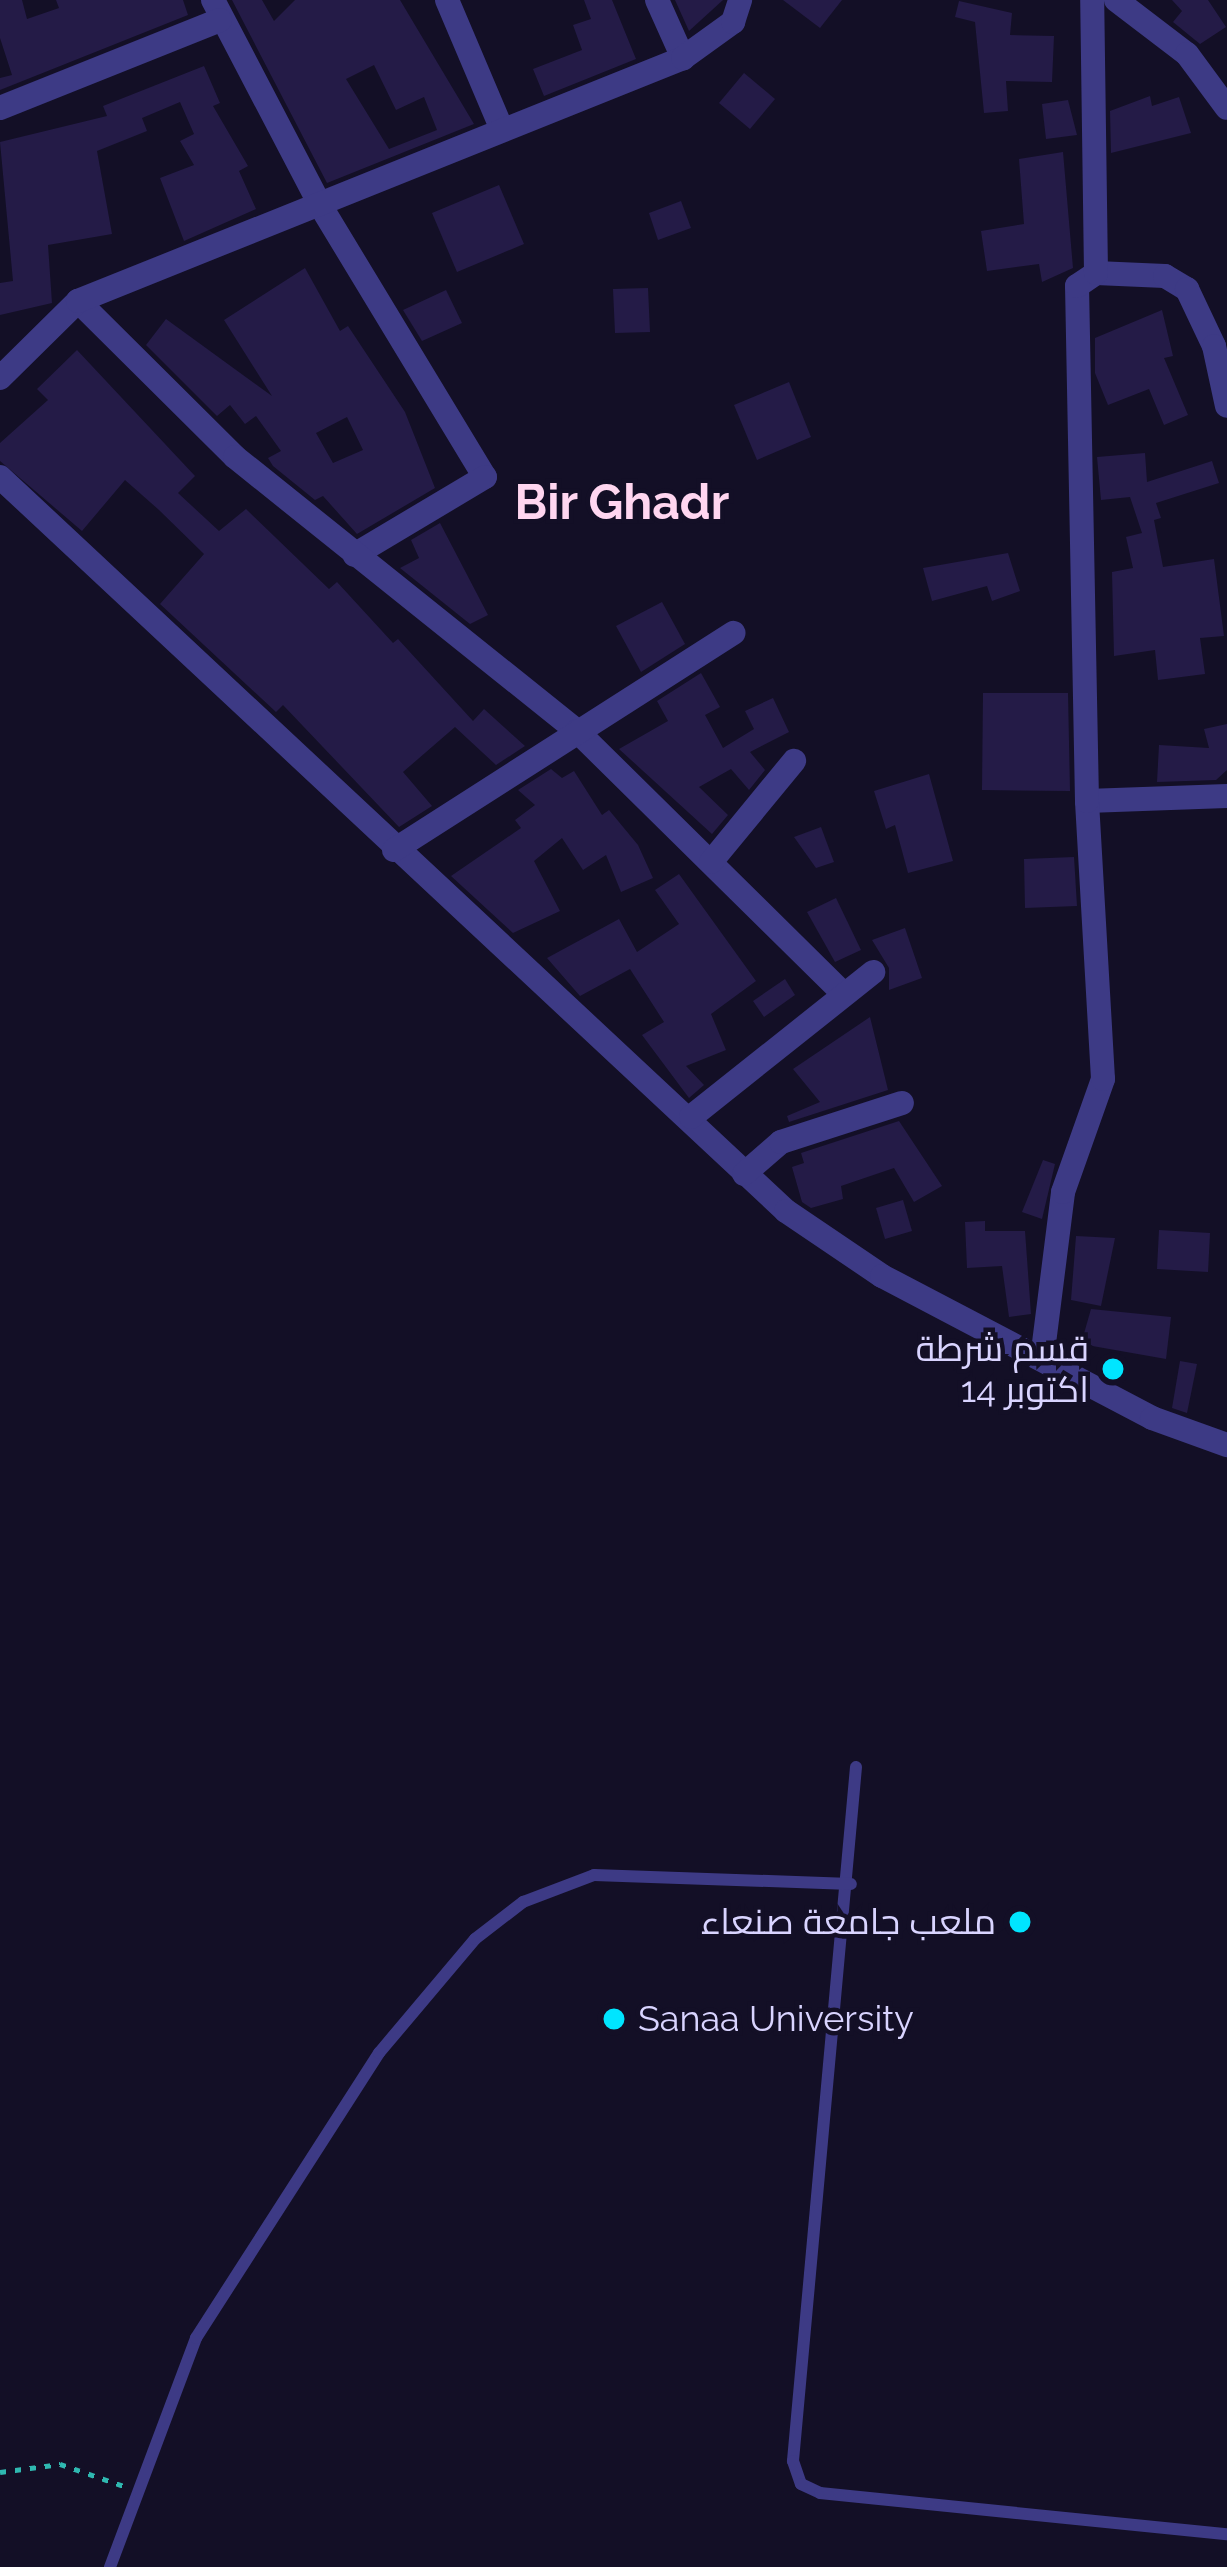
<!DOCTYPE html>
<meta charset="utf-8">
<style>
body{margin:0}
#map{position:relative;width:1227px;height:2567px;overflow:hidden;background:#130f26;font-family:Raleway,Cairo,sans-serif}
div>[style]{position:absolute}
.building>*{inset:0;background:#241b47}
.path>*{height:4.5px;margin-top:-2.25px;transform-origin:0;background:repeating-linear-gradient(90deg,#2fb8b0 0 6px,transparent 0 15px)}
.lane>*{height:12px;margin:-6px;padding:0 6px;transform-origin:6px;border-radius:6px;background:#3d3a85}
.street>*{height:24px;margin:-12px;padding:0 12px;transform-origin:12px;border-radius:12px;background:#3d3a85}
.dots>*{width:33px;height:33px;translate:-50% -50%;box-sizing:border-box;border:6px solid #130f26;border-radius:50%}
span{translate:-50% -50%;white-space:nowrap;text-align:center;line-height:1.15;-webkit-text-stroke:9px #130f26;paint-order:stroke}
.poi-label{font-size:36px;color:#d9d4ff}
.right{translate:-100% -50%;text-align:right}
.left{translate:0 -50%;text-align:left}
.district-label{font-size:48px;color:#ffd6f0;font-weight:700}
</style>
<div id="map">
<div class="building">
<i style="clip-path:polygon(0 0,22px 0,27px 19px,59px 8px,56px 0,183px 0,188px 15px,0 90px,0 78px,12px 75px,0 38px)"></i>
<i style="clip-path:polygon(evenodd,232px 0,262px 0,274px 21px,295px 0,400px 0,474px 124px,327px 183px,232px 0,374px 65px,396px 110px,424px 97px,437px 130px,389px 149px,346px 79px,374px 65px)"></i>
<i style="clip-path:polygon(584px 0,612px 0,636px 59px,544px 96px,533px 69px,582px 50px,573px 25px,591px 19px)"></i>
<i style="clip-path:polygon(675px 0,723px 0,689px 31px)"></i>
<i style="clip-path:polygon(783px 0,842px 0,820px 28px)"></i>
<i style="clip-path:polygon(1172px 0,1208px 0,1226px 27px,1200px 44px,1173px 22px,1182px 11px)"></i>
<i style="clip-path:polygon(959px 1px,1012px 13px,1010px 35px,1054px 36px,1052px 82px,1006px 81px,1008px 111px,984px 113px,975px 22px,955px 17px)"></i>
<i style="clip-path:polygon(204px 66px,220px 103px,213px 106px,248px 166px,239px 171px,256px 209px,184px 241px,160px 178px,194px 165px,180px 141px,194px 134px,180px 102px,142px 118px,147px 131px,97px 151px,112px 234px,48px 245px,52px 303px,0 315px,0 283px,13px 281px,0 142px,107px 116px,103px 106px)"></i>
<i style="clip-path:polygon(744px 73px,775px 99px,750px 129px,719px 103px)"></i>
<i style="clip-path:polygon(1150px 96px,1152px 106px,1179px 97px,1191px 133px,1111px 153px,1110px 111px)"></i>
<i style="clip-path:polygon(1068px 100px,1077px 135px,1046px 139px,1042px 104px)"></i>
<i style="clip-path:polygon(1063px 152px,1073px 268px,1042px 282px,1039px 264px,987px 271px,981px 231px,1024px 224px,1019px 159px)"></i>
<i style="clip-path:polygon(499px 185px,524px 244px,457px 272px,432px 213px)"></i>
<i style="clip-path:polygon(681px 201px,691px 228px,658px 240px,649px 213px)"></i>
<i style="clip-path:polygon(evenodd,305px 268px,340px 331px,348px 326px,405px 412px,435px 488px,357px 534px,323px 496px,315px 500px,273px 466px,268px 458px,281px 451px,256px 416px,245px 424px,230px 405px,217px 416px,146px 345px,166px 319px,272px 396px,224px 320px,305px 268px,347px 417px,363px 450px,333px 463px,316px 433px,347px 417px)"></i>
<i style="clip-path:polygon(648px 288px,650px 332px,615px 333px,613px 289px)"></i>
<i style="clip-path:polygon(446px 290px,462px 323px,422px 341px,403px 310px)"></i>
<i style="clip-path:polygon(1162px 310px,1173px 356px,1164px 358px,1188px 415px,1164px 425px,1149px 389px,1108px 405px,1095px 373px,1095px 338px)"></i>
<i style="clip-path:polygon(77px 350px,195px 476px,178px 493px,219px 531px,246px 509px,329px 589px,337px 582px,393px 643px,398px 639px,473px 721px,484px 709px,525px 746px,496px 765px,455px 727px,403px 772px,432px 806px,399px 827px,283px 705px,276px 712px,160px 604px,204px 554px,159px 510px,125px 480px,82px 531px,0 461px,0 443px,48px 400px,37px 389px)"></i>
<i style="clip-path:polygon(789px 382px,811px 437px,757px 460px,734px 405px)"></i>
<i style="clip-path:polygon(1145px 453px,1147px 482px,1212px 461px,1219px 483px,1156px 503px,1161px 518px,1154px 520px,1163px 567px,1214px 559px,1224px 636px,1200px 638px,1205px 674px,1158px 680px,1155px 650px,1114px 656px,1112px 572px,1133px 568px,1126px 537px,1142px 533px,1130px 497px,1101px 500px,1097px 457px)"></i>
<i style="clip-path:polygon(440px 523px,488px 615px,470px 624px,400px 568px,419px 558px,411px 540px)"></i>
<i style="clip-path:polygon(1008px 553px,1020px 591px,992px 601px,987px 586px,932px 601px,923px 568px)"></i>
<i style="clip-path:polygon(662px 602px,685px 644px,641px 672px,616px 626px)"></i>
<i style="clip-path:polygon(701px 673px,720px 707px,705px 715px,723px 748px,754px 729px,745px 711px,773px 698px,789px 732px,750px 752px,765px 770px,749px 790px,731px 769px,699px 787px,728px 815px,712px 834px,619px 749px,668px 721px,657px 701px)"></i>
<i style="clip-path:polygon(983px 693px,1068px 693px,1070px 791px,982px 790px)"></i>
<i style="clip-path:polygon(1227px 724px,1227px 770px,1216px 780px,1157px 782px,1159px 745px,1209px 748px,1204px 729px)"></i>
<i style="clip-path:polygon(551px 769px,562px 778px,574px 771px,602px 815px,609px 810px,638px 845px,653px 878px,621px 892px,606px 855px,583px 870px,562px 838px,534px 861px,560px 911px,513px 933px,451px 876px,521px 828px,515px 820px,535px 805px,518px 790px)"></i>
<i style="clip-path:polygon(929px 774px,953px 861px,908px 873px,895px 825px,886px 829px,874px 791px)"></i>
<i style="clip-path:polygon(821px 827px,834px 862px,816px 868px,794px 837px)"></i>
<i style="clip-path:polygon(1074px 857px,1077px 906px,1025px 908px,1024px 859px)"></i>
<i style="clip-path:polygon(679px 874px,756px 981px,711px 1014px,726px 1050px,686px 1066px,704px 1085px,689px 1098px,642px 1035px,664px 1022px,630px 969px,580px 996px,547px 958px,619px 919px,637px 952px,679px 924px,655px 890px)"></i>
<i style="clip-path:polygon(836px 898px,861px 950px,835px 962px,807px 912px)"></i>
<i style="clip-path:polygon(905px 928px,922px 978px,889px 990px,889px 968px,872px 940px)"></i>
<i style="clip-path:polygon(785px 979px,795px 995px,764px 1017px,753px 1001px)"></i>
<i style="clip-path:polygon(870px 1017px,888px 1090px,789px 1122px,787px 1116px,820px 1102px,793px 1069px)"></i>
<i style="clip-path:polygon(899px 1121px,942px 1186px,914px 1202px,894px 1168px,841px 1186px,843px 1199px,811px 1208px,802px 1202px,792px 1167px,804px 1163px,801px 1153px)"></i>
<i style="clip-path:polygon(1043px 1160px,1055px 1164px,1042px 1219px,1022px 1212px)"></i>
<i style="clip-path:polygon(903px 1200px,912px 1231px,885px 1239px,876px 1208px)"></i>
<i style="clip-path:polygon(985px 1221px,985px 1231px,1025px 1231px,1031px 1314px,1009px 1317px,1002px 1266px,967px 1268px,965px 1222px)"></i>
<i style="clip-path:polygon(1159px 1230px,1210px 1233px,1208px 1272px,1157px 1269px)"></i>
<i style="clip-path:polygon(1076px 1236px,1115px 1238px,1101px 1306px,1071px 1300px)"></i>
<i style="clip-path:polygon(1091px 1309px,1171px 1317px,1166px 1359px,1081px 1344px)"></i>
<i style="clip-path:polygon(1180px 1361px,1197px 1364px,1187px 1413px,1172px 1408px)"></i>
</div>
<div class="path">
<i style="left:0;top:2472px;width:61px;rotate:-7.6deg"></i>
<i style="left:60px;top:2464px;width:68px;rotate:19deg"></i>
</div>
<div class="lane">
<i style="left:856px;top:1767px;width:697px;rotate:95.19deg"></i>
<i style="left:793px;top:2461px;width:24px;rotate:71deg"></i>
<i style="left:801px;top:2484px;width:21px;rotate:25deg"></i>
<i style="left:820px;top:2493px;width:409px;rotate:5.8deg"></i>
<i style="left:110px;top:2567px;width:245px;rotate:-69.4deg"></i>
<i style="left:196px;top:2338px;width:339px;rotate:-57.3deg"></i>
<i style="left:379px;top:2053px;width:149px;rotate:-49.9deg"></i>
<i style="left:475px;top:1939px;width:61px;rotate:-37.6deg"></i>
<i style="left:523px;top:1902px;width:76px;rotate:-20.8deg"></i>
<i style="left:594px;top:1875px;width:257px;rotate:2deg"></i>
</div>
<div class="street">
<i style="left:213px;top:0;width:231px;rotate:62.4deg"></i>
<i style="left:320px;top:205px;width:318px;rotate:58.8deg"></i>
<i style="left:485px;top:477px;width:152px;rotate:149.2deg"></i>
<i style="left:447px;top:0;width:138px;rotate:67deg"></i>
<i style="left:657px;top:0;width:64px;rotate:65.9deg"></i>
<i style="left:1116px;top:0;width:89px;rotate:37.3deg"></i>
<i style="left:1187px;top:54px;width:67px;rotate:53.5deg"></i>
<i style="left:0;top:108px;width:237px;rotate:-21.8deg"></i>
<i style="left:1096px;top:273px;width:69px;rotate:2.5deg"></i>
<i style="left:1165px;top:276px;width:26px;rotate:31deg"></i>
<i style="left:1187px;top:289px;width:63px;rotate:64.7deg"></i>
<i style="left:1214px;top:346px;width:61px;rotate:77.8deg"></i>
<i style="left:78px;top:301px;width:221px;rotate:44.8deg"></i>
<i style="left:235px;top:457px;width:438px;rotate:38.7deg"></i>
<i style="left:577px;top:731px;width:371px;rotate:44.6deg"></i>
<i style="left:0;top:378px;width:110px;rotate:-44.6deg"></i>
<i style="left:78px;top:301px;width:652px;rotate:-21.88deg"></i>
<i style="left:683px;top:58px;width:62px;rotate:-35.8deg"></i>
<i style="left:733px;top:22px;width:23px;rotate:-72deg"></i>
<i style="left:0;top:477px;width:1075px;rotate:43.04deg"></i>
<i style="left:786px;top:1211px;width:116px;rotate:34.1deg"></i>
<i style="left:882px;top:1276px;width:305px;rotate:27.7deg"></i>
<i style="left:1152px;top:1418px;width:80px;rotate:19.8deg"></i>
<i style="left:1087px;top:801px;width:140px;rotate:-2deg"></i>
<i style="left:394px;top:850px;width:403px;rotate:-32.6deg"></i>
<i style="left:711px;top:862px;width:131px;rotate:-50.6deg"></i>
<i style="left:691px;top:1117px;width:233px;rotate:-38.5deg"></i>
<i style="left:744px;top:1174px;width:49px;rotate:-40.9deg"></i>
<i style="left:781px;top:1142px;width:127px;rotate:-17.9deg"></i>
<i style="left:1042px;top:1359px;width:168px;rotate:-82.8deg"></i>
<i style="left:1063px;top:1192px;width:120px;rotate:-70.5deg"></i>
<i style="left:1103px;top:1079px;width:278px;rotate:-93.3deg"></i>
<i style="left:1087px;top:801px;width:515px;rotate:-91.11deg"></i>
<i style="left:1077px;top:286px;width:23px;rotate:-34deg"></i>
<i style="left:1096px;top:273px;width:273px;rotate:-90.8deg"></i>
</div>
<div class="dots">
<i style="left:1113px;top:1369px;background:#00e5ff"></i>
<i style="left:1020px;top:1922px;background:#00e5ff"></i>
<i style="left:614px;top:2019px;background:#00e5ff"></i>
</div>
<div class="poi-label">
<span class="right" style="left:1089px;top:1369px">قسم شرطة<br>14 اكتوبر</span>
<span class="right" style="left:996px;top:1922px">ملعب جامعة صنعاء</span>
<span class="left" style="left:638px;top:2019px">Sanaa University</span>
</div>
<div class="district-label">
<span style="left:622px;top:503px">Bir Ghadr</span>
</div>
</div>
